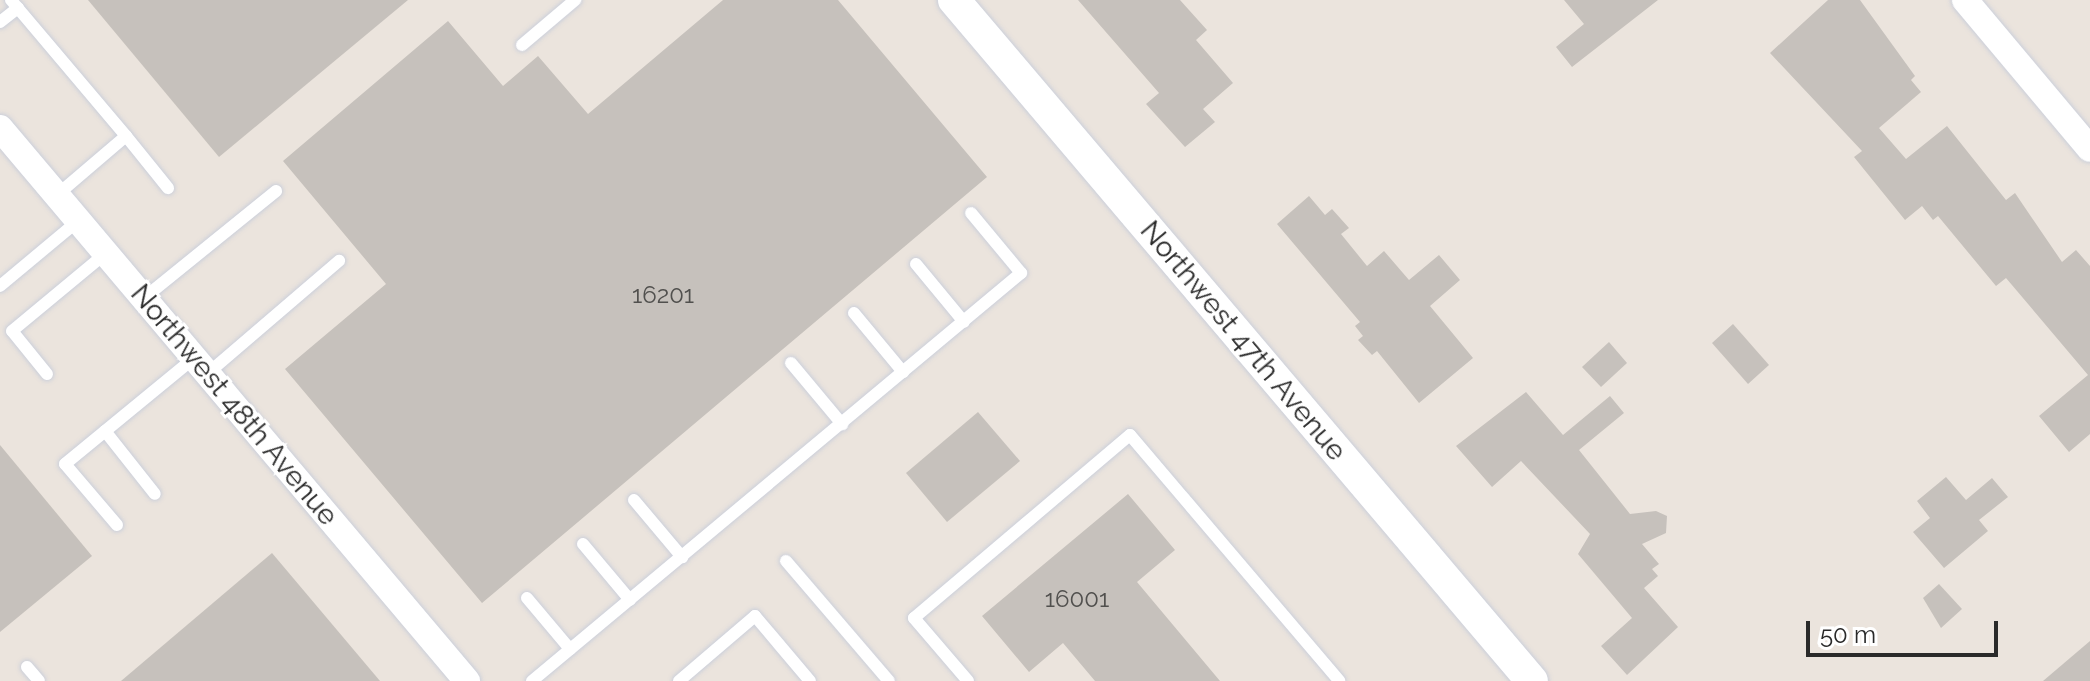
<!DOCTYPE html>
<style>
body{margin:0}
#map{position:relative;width:2090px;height:681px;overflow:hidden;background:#ebe4dd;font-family:Raleway,sans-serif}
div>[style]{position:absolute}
.building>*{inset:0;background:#c6c1bc}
.roads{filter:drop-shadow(0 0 2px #cbcfda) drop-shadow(0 0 2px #cbcfda)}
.service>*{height:12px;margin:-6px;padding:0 6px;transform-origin:6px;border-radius:6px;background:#fff}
.minor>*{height:26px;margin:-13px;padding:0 13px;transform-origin:13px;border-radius:13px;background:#fff}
.tertiary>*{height:32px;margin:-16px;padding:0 16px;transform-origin:16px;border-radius:16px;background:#fff}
span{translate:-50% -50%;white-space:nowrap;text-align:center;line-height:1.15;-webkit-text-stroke:6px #fff;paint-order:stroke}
.number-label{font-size:24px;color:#51504e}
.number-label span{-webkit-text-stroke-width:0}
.street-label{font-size:28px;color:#2a2a2a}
.scale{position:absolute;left:1806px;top:621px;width:192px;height:36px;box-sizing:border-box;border:4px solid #2a2a2a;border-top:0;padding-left:10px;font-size:24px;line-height:28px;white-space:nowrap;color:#2a2a2a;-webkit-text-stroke:6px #fff;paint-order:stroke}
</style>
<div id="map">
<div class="building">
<i style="clip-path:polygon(88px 0,408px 0,219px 157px)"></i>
<i style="clip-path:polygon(723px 0,838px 0,987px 177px,482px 603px,285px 369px,386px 284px,283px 161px,448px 21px,503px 86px,538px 56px,588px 114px)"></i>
<i style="clip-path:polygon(1078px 0,1180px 0,1207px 30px,1196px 40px,1233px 83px,1203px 109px,1215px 122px,1185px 147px,1146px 104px,1159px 93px)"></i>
<i style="clip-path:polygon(1564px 0,1658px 0,1572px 67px,1556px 47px,1584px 24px)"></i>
<i style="clip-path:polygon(1828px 0,1860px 0,1915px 76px,1911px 80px,1921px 92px,1879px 128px,1906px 159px,1947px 126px,2006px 200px,2015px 193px,2062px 262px,2076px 250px,2090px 266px,2090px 434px,2069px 452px,2039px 416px,2088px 375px,2006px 278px,1996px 286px,1938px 216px,1933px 220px,1922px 206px,1905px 220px,1854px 157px,1862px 151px,1770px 53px)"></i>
<i style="clip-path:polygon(1309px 196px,1325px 215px,1332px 209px,1349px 228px,1341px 234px,1367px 266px,1384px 251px,1409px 280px,1439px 255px,1460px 280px,1430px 306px,1473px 358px,1419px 403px,1377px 351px,1372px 355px,1358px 340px,1363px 336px,1355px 326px,1360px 322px,1277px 224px)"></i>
<i style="clip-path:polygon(1733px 324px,1769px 365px,1748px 384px,1712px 343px)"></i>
<i style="clip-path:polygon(1609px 342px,1627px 363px,1601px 387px,1582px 367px)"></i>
<i style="clip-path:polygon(1526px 392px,1563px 435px,1610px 396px,1624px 413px,1579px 450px,1630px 514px,1656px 511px,1667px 516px,1666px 533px,1642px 544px,1659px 564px,1652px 569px,1658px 576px,1644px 588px,1678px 627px,1627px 675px,1601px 646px,1632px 618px,1578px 554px,1590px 534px,1521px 461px,1492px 487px,1456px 446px)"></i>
<i style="clip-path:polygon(978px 412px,1020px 461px,947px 522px,906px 473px)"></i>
<i style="clip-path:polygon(0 445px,92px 556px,0 632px)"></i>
<i style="clip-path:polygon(1946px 477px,1966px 500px,1992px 478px,2008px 497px,1979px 520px,1988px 531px,1944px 568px,1913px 532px,1930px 518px,1917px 501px)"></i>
<i style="clip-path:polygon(1128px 494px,1175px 550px,1137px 582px,1220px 681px,1095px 681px,1063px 643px,1029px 672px,982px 616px)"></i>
<i style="clip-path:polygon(272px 553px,380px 681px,121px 681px)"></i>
<i style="clip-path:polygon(1939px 584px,1962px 609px,1941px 628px,1923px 598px)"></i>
<i style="clip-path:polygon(2090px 641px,2090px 681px,2043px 681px)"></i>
</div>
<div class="roads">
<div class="service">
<i style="left:11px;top:0;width:178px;rotate:49.8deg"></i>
<i style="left:126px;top:136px;width:91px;rotate:139.5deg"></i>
<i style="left:0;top:22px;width:23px;rotate:-38deg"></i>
<i style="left:522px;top:45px;width:70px;rotate:-40.3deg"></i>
<i style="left:126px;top:136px;width:67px;rotate:51.1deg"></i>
<i style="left:916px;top:264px;width:75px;rotate:50.4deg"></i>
<i style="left:0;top:286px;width:102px;rotate:-39.8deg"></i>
<i style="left:144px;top:298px;width:170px;rotate:-39deg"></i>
<i style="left:854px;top:313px;width:77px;rotate:50.3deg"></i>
<i style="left:791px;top:363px;width:80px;rotate:50.1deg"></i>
<i style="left:47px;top:374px;width:55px;rotate:-129.1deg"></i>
<i style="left:12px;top:331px;width:122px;rotate:-39.7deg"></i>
<i style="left:207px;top:374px;width:174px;rotate:-40.6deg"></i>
<i style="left:105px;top:431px;width:80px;rotate:51.6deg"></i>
<i style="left:634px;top:500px;width:75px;rotate:49.9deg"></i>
<i style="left:117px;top:525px;width:80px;rotate:-130.4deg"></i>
<i style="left:65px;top:464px;width:167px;rotate:-39.4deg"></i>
<i style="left:583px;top:544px;width:73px;rotate:50deg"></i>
<i style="left:786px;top:561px;width:158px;rotate:49.4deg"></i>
<i style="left:527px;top:598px;width:67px;rotate:49.9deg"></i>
<i style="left:27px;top:667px;width:18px;rotate:49deg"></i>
<i style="left:532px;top:681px;width:637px;rotate:-39.84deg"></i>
<i style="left:1021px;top:273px;width:78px;rotate:-129.8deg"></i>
<i style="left:679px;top:681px;width:100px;rotate:-40.5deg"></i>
<i style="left:755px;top:616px;width:85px;rotate:49.8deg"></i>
<i style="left:968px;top:681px;width:83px;rotate:-130.6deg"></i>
<i style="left:914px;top:618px;width:283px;rotate:-40.3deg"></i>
<i style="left:1130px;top:435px;width:323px;rotate:49.6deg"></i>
</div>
<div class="minor">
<i style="left:1965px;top:0;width:194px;rotate:50deg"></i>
<i style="left:0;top:128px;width:724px;rotate:49.82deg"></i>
</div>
<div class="tertiary">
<i style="left:954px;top:0;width:893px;rotate:49.68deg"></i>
</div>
</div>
<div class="number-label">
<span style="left:663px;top:295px">16201</span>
<span style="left:1077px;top:599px">16001</span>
</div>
<div class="street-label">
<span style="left:1243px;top:341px;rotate:50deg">Northwest 47th Avenue</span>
<span style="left:234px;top:405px;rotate:50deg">Northwest 48th Avenue</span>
</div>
<div class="scale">50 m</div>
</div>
